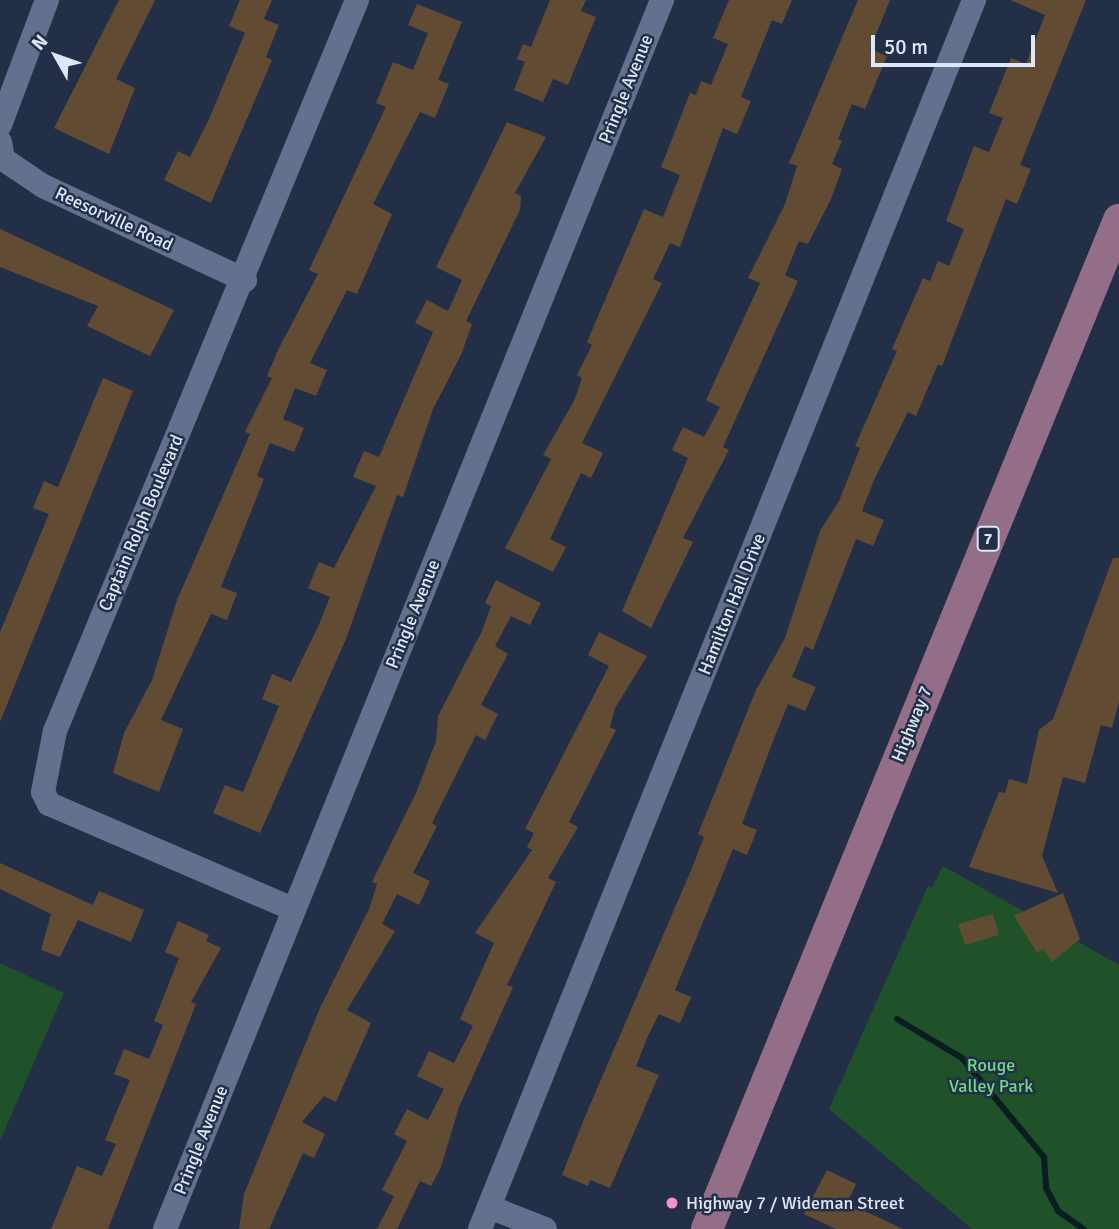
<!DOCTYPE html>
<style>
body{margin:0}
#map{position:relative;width:1119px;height:1229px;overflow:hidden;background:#232f47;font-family:Signika,sans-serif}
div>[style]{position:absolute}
.green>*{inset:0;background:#205229}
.stream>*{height:6px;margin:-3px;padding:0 3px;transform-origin:3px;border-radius:3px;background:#0b1d21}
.building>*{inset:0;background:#614c33}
.minor>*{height:24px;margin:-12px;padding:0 12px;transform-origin:12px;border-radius:12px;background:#63718e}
.major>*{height:32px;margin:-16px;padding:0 16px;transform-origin:16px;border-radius:16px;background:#946e86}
.dots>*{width:19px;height:19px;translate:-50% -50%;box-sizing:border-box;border:4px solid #232f47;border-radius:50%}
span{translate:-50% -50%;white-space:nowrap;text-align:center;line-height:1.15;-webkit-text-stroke:5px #232f47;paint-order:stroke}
.shield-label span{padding:2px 5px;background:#232f47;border:2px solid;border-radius:5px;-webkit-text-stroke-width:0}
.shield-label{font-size:16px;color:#dee7f7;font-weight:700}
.street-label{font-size:18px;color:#dee7f7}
.park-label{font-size:18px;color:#73da84}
.poi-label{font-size:18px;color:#dee7f7}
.left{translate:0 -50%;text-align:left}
.north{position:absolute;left:21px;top:21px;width:70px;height:70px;-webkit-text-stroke:5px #232f47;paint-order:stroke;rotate:310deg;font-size:19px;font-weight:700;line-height:28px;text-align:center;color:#dee7f7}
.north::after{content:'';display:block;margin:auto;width:24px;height:32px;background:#dee7f7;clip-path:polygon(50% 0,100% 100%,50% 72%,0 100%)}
.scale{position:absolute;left:871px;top:35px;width:164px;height:32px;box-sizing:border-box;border:4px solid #dee7f7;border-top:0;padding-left:9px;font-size:21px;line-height:24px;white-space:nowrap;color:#dee7f7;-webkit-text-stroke:5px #232f47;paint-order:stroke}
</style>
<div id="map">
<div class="green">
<i style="clip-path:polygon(943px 866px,1119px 965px,1119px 1229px,972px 1229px,829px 1109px,928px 886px,932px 888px)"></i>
<i style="clip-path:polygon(0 963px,64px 993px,0 1141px)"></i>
</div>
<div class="stream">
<i style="left:897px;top:1019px;width:76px;rotate:31deg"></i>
<i style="left:962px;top:1058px;width:129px;rotate:50.4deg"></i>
<i style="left:1044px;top:1157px;width:31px;rotate:86deg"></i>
<i style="left:1046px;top:1188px;width:26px;rotate:62deg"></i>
<i style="left:1058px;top:1211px;width:32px;rotate:35deg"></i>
</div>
<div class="building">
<i style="clip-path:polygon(119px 0,155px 0,116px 79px,135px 88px,109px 154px,54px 128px)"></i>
<i style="clip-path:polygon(240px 0,272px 0,264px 19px,279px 25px,266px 57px,272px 60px,211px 203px,164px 180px,178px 151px,190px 157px,209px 119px,245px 33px,229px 26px)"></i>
<i style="clip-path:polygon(550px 0,586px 0,581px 11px,596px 17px,568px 85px,553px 79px,543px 102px,514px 90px,525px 62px,517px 59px,523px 44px,531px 47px)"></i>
<i style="clip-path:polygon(729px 0,792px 0,782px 24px,772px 20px,741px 97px,751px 101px,737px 134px,723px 128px,680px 247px,670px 243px,653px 279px,662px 283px,582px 443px,603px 453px,591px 478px,581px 473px,550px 539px,566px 547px,553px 572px,505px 548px,551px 459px,543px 455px,574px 401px,582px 378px,577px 375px,592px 345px,587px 342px,644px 209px,663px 217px,680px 175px,661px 167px,690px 93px,696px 95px,701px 81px,711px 85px,728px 44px,713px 38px)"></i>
<i style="clip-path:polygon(858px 0,890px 0,870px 49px,887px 56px,865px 109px,852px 104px,838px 139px,842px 141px,832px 164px,842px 169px,831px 199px,808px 244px,799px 241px,785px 275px,798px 281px,723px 447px,729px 450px,683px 538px,693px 542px,651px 628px,622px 611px,688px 458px,672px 450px,683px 427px,704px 437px,720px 407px,706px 400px,760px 283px,748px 278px,785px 204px,797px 166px,789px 163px)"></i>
<i style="clip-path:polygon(1010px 0,1086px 0,1020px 165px,1031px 169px,1017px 204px,1006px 199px,942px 366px,938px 364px,916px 416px,908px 412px,874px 480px,862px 511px,884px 520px,873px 546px,856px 539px,813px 650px,805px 646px,792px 677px,816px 687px,805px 711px,788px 704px,773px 741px,742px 824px,757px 830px,747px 855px,733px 849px,675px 990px,691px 997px,680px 1023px,659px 1014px,648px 1036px,636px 1066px,659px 1075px,648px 1100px,610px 1188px,590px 1180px,588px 1186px,562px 1175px,584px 1119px,692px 868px,704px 837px,698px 834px,756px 690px,785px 638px,820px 531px,839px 501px,860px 448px,855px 446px,897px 351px,892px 349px,923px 278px,930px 281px,938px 261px,949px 266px,964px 229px,946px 221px,974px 146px,989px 152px,1003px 118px,989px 113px,1011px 58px,1026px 64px,1045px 15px)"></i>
<i style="clip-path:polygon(417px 4px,462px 22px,438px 80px,449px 84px,435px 118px,420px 112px,373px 204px,392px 214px,357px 294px,347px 290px,310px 363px,327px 370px,316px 396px,295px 388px,283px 419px,304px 428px,294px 452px,270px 443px,257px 476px,264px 479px,221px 587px,237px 593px,227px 620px,211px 614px,161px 720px,183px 729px,159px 792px,113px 773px,124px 733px,152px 680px,177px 600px,250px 434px,245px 432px,272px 378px,267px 376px,278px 350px,318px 274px,309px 270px,386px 107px,376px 103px,393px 62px,413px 70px,428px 33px,408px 25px)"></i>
<i style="clip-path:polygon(507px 122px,546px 137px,515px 193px,521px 196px,520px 210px,466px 321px,472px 324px,461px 355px,433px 409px,403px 497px,397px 495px,346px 639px,260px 833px,213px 813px,225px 785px,243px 792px,279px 706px,262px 699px,272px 674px,291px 682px,318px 627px,330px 597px,308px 588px,319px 562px,334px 568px,376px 486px,353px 477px,364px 451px,379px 457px,433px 332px,415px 323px,427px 300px,448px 311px,462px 280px,436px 267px)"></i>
<i style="clip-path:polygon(0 229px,174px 310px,150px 356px,87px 326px,98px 306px,0 267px)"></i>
<i style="clip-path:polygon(103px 378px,133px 391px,0 722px,0 632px,49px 514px,33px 508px,44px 481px,58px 487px)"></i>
<i style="clip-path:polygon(1113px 558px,1119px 558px,1119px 702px,1112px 728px,1101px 725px,1085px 783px,1063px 777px,1042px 856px,1058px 893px,969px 867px,999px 792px,1005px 793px,1009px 779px,1027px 784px,1039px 730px,1053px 719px)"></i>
<i style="clip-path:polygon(496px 580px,541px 603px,530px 625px,511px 616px,495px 646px,508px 654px,481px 705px,498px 714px,485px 740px,476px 735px,432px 823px,437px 826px,413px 873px,430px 881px,419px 905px,397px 894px,382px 924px,395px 931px,347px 1010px,371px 1023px,336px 1102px,324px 1096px,302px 1122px,325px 1134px,314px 1158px,303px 1153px,269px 1229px,239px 1229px,244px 1194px,320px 1008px,369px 909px,377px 884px,372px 882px,416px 793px,436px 741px,438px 716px,482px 631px,491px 606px,485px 603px)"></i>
<i style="clip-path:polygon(599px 632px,647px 656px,615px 708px,610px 727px,616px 730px,569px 822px,578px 827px,548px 878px,556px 882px,507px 985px,513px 987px,459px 1107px,441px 1167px,431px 1186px,420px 1181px,397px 1229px,377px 1229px,394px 1196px,382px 1190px,407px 1141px,394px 1134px,407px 1109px,428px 1120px,444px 1089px,417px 1076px,429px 1051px,454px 1063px,473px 1026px,460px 1019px,494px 943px,475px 933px,532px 850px,527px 847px,534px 833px,525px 829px,609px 666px,588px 655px)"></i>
<i style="clip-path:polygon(0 863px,93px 905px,99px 891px,144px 910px,131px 942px,78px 920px,60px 957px,41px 950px,51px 914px,0 889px)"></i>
<i style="clip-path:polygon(1063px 893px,1080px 939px,1052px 962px,1043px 949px,1037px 953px,1014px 916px)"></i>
<i style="clip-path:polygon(993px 914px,999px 935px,965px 945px,958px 924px)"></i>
<i style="clip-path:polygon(178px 921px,209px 935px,206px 941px,221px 948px,191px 1002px,196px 1004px,108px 1229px,51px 1229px,77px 1166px,102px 1176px,116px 1144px,105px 1140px,130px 1080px,114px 1074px,124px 1049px,149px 1059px,163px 1025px,154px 1021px,179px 958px,165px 952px)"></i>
<i style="clip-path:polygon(827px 1170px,856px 1184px,847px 1203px,903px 1229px,836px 1229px,804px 1214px)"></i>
</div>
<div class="minor">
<i style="left:0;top:125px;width:134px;rotate:-69.4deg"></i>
<i style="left:0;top:142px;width:17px;rotate:80deg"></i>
<i style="left:3px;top:159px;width:48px;rotate:34deg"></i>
<i style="left:43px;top:186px;width:223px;rotate:25deg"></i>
<i style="left:293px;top:909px;width:266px;rotate:-156.7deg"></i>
<i style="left:49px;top:804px;width:13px;rotate:-117deg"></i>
<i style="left:43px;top:792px;width:62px;rotate:-78.9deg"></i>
<i style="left:55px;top:731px;width:791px;rotate:-67.55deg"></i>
<i style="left:489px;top:1207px;width:60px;rotate:21.4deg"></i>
<i style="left:165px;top:1229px;width:1326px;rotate:-67.98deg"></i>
<i style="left:480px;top:1229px;width:1325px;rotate:-68.1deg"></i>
</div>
<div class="major">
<i style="left:707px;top:1229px;width:1090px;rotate:-67.79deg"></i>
</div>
<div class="dots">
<i style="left:672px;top:1203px;background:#f98fc9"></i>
</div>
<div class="shield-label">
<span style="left:988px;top:539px">7</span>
</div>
<div class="street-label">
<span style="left:626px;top:89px;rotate:-68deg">Pringle Avenue</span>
<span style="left:114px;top:219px;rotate:25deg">Reesorville Road</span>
<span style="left:141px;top:523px;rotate:-67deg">Captain Rolph Boulevard</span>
<span style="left:732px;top:604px;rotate:-68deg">Hamilton Hall Drive</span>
<span style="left:413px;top:614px;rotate:-68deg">Pringle Avenue</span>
<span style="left:912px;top:724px;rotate:-68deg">Highway 7</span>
<span style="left:201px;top:1140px;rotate:-68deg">Pringle Avenue</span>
</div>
<div class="park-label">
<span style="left:991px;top:1076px">Rouge<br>Valley Park</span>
</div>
<div class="poi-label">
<span class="left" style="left:686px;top:1203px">Highway 7 / Wideman Street</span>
</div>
<div class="north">N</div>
<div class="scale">50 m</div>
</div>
